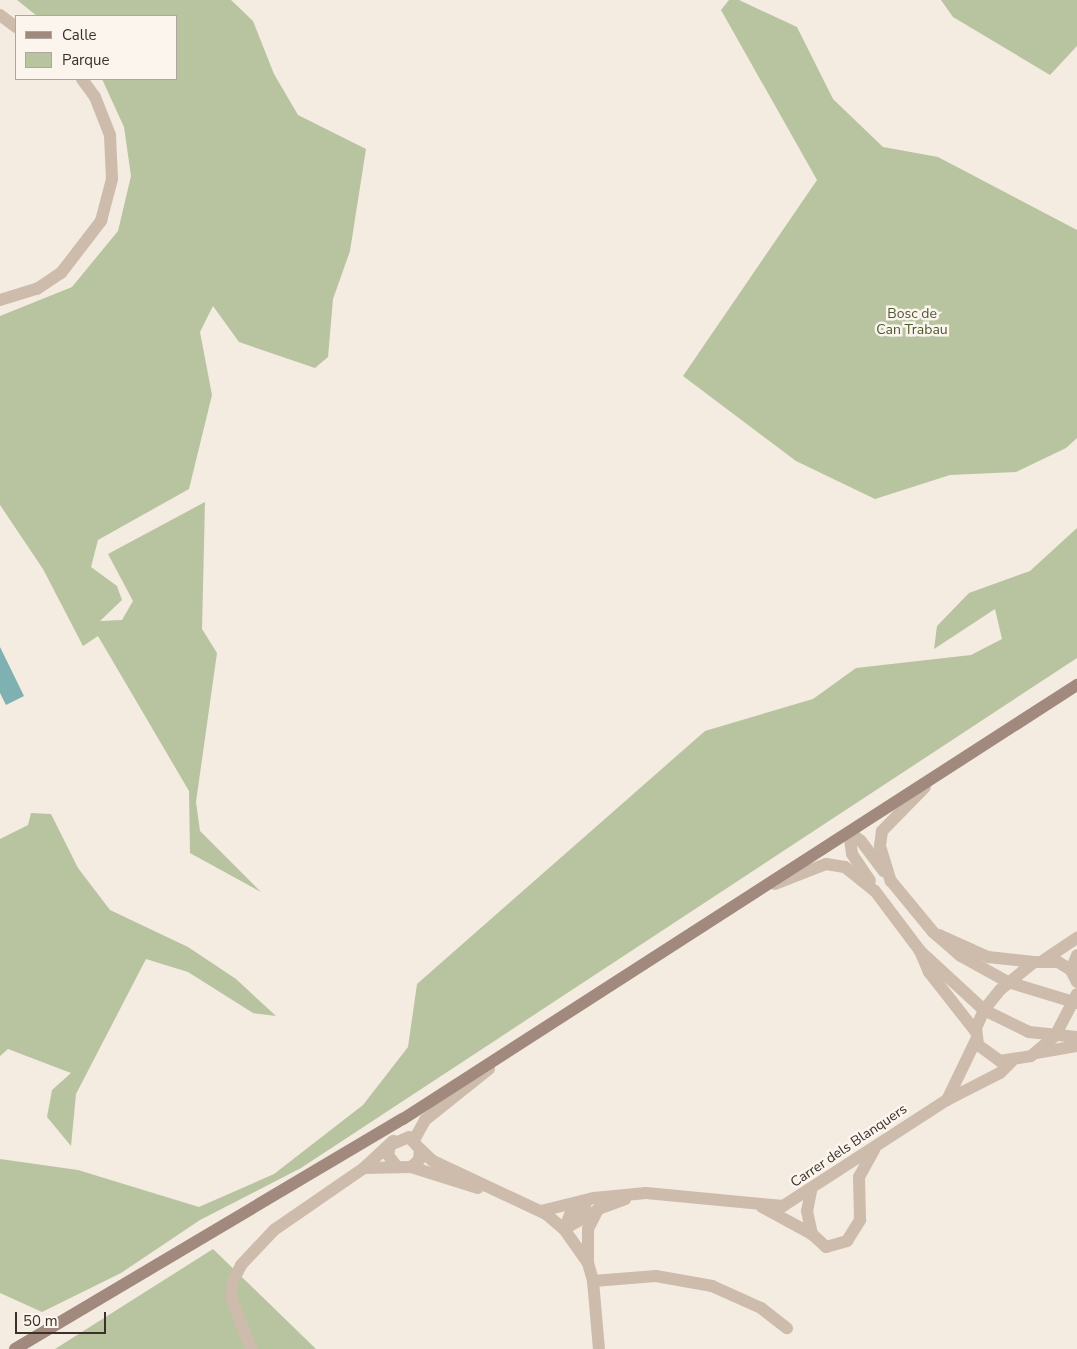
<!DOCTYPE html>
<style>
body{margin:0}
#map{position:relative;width:1077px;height:1349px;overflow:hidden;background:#f4ebe1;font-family:"Nunito Sans",sans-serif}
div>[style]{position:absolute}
.green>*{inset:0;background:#b8c4a0}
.water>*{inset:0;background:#7fb0b2}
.minor>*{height:12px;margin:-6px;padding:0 6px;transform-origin:6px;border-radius:6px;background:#cdbbac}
.tertiary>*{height:12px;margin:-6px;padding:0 6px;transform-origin:6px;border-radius:6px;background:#cdbbac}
.secondary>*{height:12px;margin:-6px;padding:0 6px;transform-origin:6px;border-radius:6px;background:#a18a7d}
span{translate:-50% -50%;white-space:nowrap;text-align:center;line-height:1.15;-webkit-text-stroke:5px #fbf5ee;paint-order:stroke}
.park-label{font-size:14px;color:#4a5a2e}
.street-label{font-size:14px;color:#3b302b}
.legend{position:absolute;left:15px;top:15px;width:162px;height:65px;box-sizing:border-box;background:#fbf5ee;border:1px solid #aea6a0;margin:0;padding:6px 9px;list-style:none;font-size:15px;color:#3b302b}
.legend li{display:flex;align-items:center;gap:10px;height:25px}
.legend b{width:25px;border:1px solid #aea6a0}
.scale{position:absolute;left:15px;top:1312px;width:91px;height:22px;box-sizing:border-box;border:2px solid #3b302b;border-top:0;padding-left:6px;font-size:15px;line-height:18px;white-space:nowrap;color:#3b302b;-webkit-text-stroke:4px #fbf5ee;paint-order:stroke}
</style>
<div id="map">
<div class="green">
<i style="clip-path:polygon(17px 0,231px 0,253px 21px,274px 74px,298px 115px,366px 149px,350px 251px,333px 299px,328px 357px,315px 368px,239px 342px,213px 306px,200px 332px,212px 395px,189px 489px,98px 540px,91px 567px,117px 586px,122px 600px,100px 621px,122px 620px,133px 601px,108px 554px,205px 502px,202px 629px,217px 653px,196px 802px,200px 831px,261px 892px,190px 853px,189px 791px,98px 636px,83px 646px,43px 569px,0 505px,0 316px,72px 287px,118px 231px,131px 176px,124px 127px,102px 79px,176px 79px,176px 16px,37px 16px)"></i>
<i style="clip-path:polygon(729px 0,739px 0,797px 27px,833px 99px,883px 147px,938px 157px,1077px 230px,1077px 438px,1066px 448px,1016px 472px,950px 475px,875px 499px,796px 461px,683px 376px,817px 180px,721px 10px)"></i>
<i style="clip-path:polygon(941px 0,1077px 0,1077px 46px,1050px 75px,953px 17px)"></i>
<i style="clip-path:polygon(1077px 528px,1077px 658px,301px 1168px,200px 1220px,121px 1273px,42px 1312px,0 1293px,0 1159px,78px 1170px,199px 1207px,274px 1174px,363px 1105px,408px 1047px,417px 984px,705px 731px,813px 699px,856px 668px,971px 655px,1002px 639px,995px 609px,934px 649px,937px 626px,969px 593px,1030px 571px)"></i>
<i style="clip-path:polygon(31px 813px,51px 814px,78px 868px,110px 910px,188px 947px,236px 979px,276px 1016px,253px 1013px,188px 972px,146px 959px,76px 1094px,71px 1146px,47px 1117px,52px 1090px,71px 1073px,8px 1049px,0 1056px,0 839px,28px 825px)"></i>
<i style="clip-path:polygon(213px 1249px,316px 1349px,55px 1349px)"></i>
</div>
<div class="water">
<i style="clip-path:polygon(0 647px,24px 696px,6px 705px,0 693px)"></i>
</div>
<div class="minor">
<i style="left:0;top:15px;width:20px;rotate:37deg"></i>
<i style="left:0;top:300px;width:39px;rotate:-17deg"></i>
<i style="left:37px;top:289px;width:29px;rotate:-34deg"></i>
<i style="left:61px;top:273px;width:66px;rotate:-52.4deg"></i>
<i style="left:101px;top:221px;width:43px;rotate:-75.3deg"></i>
<i style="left:112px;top:179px;width:44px;rotate:-92.6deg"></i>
<i style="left:110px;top:135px;width:41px;rotate:-111.5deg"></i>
<i style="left:95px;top:97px;width:22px;rotate:-126deg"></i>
<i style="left:939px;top:935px;width:54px;rotate:24.2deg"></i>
<i style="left:988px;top:957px;width:46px;rotate:6.2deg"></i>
<i style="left:920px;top:951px;width:23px;rotate:67deg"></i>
<i style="left:929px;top:972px;width:76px;rotate:51.9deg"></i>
<i style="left:1044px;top:960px;width:40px;rotate:-34deg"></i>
<i style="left:1071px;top:970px;width:16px;rotate:-68deg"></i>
<i style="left:1077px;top:982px;width:13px;rotate:-117deg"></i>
<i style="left:1071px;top:970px;width:15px;rotate:-148deg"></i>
<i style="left:1058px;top:962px;width:24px;rotate:180deg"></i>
<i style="left:1034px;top:962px;width:44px;rotate:140.5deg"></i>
<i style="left:1000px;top:990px;width:26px;rotate:129deg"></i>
<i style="left:984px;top:1010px;width:20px;rotate:114deg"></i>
<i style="left:976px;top:1028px;width:17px;rotate:83deg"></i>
<i style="left:978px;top:1045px;width:27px;rotate:36deg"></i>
<i style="left:1000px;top:1061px;width:31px;rotate:-9deg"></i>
<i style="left:1031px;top:1056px;width:31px;rotate:-40deg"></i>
<i style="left:1055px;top:1036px;width:47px;rotate:-62.4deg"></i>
<i style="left:1036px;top:1053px;width:42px;rotate:-9.7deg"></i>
<i style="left:947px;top:1100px;width:67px;rotate:-64.2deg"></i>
<i style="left:414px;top:1140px;width:23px;rotate:-61deg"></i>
<i style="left:425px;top:1120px;width:82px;rotate:-38.6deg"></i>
<i style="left:420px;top:1149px;width:18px;rotate:43deg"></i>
<i style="left:433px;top:1161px;width:125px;rotate:25.1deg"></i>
<i style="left:546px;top:1214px;width:23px;rotate:40deg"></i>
<i style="left:564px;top:1229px;width:42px;rotate:54.8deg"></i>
<i style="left:588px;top:1263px;width:19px;rotate:74deg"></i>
<i style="left:593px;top:1281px;width:68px;rotate:85deg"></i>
<i style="left:411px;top:1167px;width:70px;rotate:17.4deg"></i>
<i style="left:364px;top:1168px;width:47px;rotate:-1.2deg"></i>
<i style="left:411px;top:1167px;width:11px;rotate:-41deg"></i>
<i style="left:419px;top:1160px;width:11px;rotate:-85deg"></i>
<i style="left:420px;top:1149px;width:16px;rotate:-133deg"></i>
<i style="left:409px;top:1137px;width:21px;rotate:157deg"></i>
<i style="left:390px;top:1145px;width:10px;rotate:101deg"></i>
<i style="left:388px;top:1155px;width:15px;rotate:53deg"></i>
<i style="left:811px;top:1191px;width:20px;rotate:101deg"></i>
<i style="left:807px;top:1211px;width:24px;rotate:78deg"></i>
<i style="left:812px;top:1234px;width:19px;rotate:43deg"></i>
<i style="left:826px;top:1247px;width:22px;rotate:-16deg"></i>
<i style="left:847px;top:1241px;width:25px;rotate:-58deg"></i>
<i style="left:860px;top:1220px;width:43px;rotate:-91.3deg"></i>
<i style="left:859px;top:1177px;width:31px;rotate:-61deg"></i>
<i style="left:762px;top:1207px;width:57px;rotate:28.4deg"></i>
<i style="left:541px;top:1211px;width:55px;rotate:-13.8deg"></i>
<i style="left:594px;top:1198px;width:52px;rotate:-5.5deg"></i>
<i style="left:646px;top:1193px;width:138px;rotate:5.4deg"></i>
<i style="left:783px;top:1206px;width:195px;rotate:-32.9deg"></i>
<i style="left:947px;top:1100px;width:59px;rotate:-27deg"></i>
<i style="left:1000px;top:1073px;width:16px;rotate:-45deg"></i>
<i style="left:564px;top:1229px;width:15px;rotate:-67deg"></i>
<i style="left:570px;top:1215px;width:19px;rotate:-35deg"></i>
<i style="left:564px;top:1229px;width:37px;rotate:-29deg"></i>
<i style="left:588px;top:1263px;width:34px;rotate:-90deg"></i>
<i style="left:588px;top:1229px;width:22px;rotate:-63deg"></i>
<i style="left:598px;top:1209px;width:29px;rotate:-20deg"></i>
<i style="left:593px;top:1281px;width:63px;rotate:-4.5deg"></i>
<i style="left:656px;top:1276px;width:57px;rotate:10.1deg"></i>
<i style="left:712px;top:1286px;width:54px;rotate:24.2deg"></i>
<i style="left:761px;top:1308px;width:33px;rotate:38deg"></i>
<i style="left:251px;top:1349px;width:53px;rotate:-111.2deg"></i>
<i style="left:232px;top:1300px;width:17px;rotate:-90deg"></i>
<i style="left:232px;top:1283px;width:20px;rotate:-63deg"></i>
<i style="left:241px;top:1265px;width:48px;rotate:-46.7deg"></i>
<i style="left:274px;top:1230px;width:109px;rotate:-34.6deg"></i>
<i style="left:364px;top:1168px;width:40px;rotate:-43deg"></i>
</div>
<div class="tertiary">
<i style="left:925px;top:787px;width:62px;rotate:134.3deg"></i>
<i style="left:882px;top:831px;width:15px;rotate:98deg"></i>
<i style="left:880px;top:846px;width:37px;rotate:73deg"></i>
<i style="left:891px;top:881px;width:66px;rotate:50.5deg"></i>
<i style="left:933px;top:932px;width:37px;rotate:41deg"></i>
<i style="left:961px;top:956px;width:54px;rotate:29deg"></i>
<i style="left:1008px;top:982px;width:72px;rotate:16.9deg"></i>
<i style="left:849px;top:832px;width:22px;rotate:82deg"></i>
<i style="left:852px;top:854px;width:32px;rotate:56deg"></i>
<i style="left:849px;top:832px;width:15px;rotate:37deg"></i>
<i style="left:861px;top:841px;width:38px;rotate:53deg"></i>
<i style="left:775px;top:884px;width:55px;rotate:-21.4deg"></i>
<i style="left:826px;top:864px;width:19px;rotate:9deg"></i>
<i style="left:845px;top:867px;width:38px;rotate:39deg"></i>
<i style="left:875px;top:891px;width:75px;rotate:53.1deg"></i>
<i style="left:920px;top:951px;width:87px;rotate:42.7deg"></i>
<i style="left:984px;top:1010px;width:50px;rotate:26.1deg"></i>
<i style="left:1029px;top:1032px;width:48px;rotate:5.9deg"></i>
</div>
<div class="secondary">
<i style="left:15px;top:1349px;width:451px;rotate:-30.7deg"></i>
<i style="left:403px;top:1119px;width:802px;rotate:-32.78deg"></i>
</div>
<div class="park-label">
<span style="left:912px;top:322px">Bosc de<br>Can Trabau</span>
</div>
<div class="street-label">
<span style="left:849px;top:1146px;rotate:-34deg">Carrer dels Blanquers</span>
</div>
<ul class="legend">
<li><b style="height:6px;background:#a18a7d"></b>Calle</li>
<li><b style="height:14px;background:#b8c4a0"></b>Parque</li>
</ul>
<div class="scale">50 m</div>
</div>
